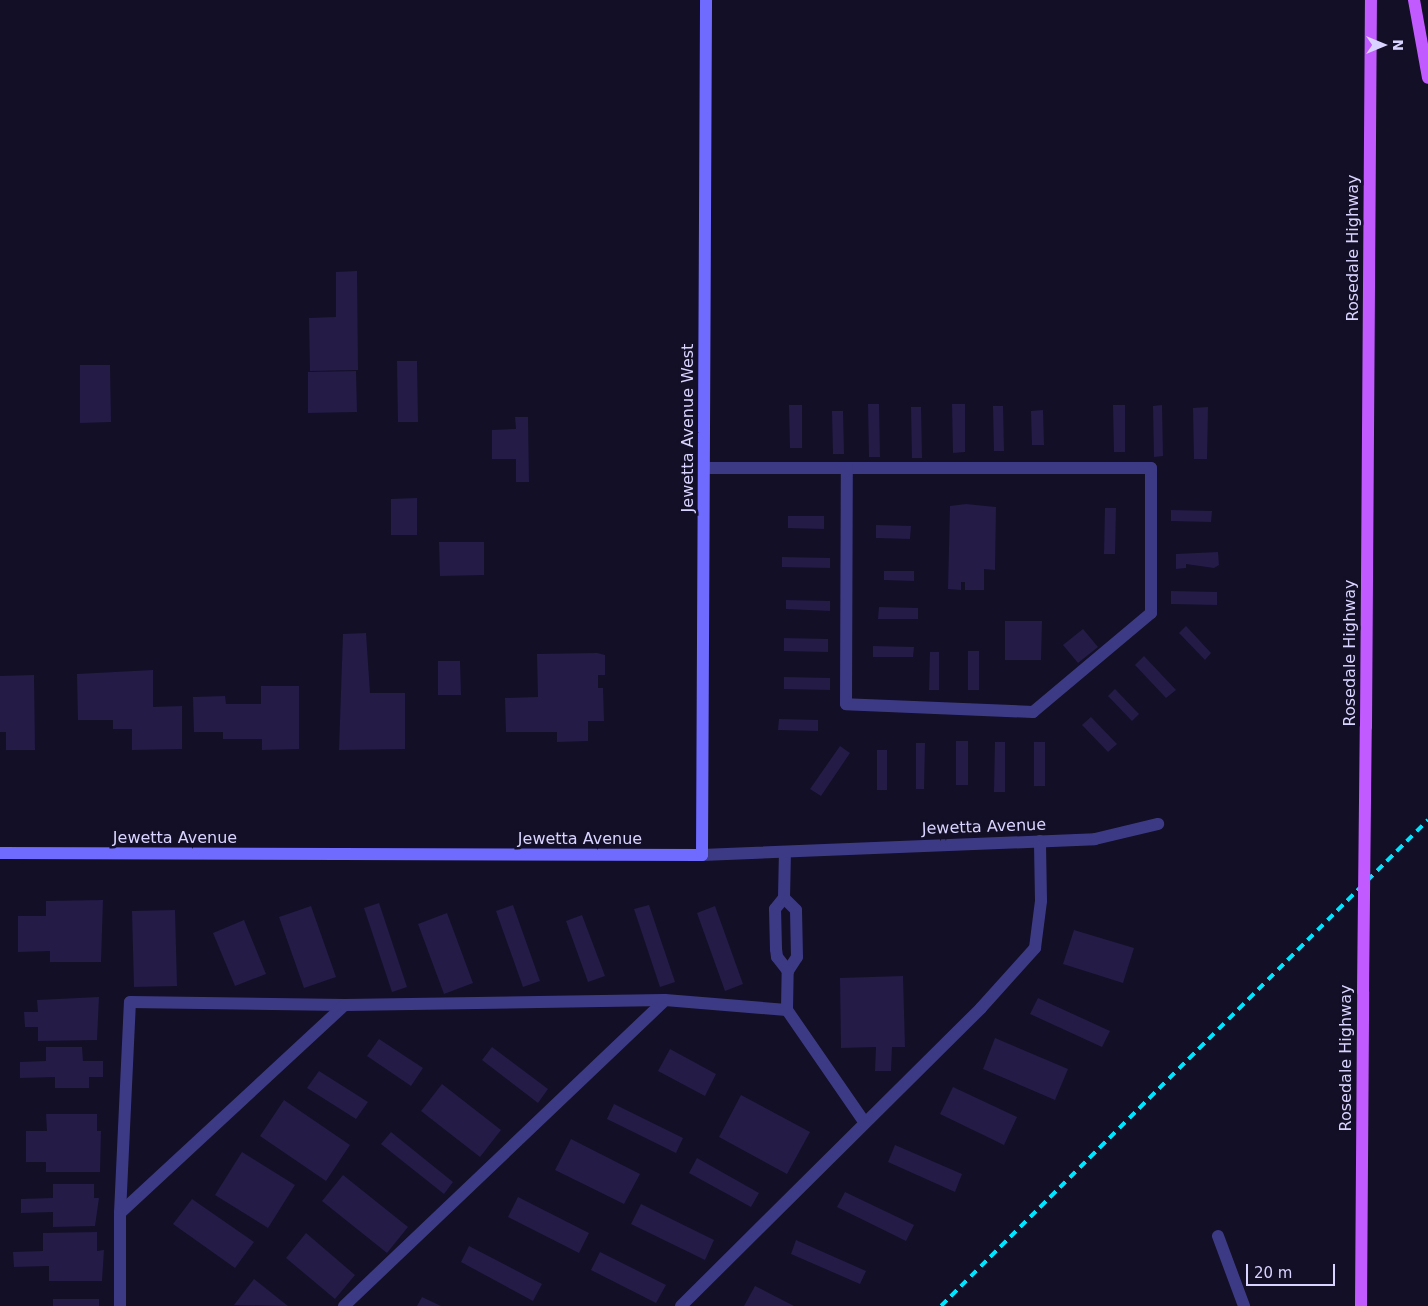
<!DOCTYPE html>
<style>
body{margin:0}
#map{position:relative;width:1428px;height:1306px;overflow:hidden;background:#130f26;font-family:"DejaVu Sans",sans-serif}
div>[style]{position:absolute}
.building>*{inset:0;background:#241b47}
.lane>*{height:12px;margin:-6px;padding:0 6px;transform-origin:6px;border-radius:6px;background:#3d3a85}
.street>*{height:12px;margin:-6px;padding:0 6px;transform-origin:6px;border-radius:6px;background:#3d3a85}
.secondary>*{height:12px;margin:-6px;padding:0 6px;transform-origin:6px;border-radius:6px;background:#6f6bff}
.primary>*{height:12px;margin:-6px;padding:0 6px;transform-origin:6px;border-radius:6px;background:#c25bff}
.rail>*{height:4px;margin-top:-2px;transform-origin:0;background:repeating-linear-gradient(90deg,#00e5ff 0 8px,transparent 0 14px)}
.primary-bridge>*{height:12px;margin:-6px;padding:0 6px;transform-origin:6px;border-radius:6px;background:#c25bff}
span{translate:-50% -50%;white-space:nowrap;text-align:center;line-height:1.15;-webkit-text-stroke:5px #130f26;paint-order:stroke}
.street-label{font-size:16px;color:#d9d4ff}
.north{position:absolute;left:1358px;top:20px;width:50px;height:50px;-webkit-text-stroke:4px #130f26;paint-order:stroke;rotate:90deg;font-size:14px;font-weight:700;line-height:20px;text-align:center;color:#d9d4ff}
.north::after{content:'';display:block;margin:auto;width:18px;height:22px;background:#d9d4ff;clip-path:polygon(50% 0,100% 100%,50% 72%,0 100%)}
.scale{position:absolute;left:1246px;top:1264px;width:89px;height:22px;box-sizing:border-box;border:2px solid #d9d4ff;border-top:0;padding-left:6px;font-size:15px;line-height:18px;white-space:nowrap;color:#d9d4ff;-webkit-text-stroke:4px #130f26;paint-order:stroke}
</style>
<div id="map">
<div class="building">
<i style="clip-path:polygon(357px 271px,358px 370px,310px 371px,309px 318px,336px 317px,336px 272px)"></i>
<i style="clip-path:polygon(397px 361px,417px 361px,418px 422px,398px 422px)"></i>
<i style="clip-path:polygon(80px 365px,110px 365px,111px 422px,80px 423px)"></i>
<i style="clip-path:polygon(356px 371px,357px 412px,308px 413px,308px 372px)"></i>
<i style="clip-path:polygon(868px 404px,879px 404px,880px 457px,869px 457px)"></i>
<i style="clip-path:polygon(952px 404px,965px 404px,965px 452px,953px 453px)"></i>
<i style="clip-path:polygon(789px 405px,802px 405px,802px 448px,790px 448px)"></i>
<i style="clip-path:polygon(1113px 405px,1125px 405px,1125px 452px,1114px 452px)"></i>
<i style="clip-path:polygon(1162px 405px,1163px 456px,1154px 457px,1153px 406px)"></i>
<i style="clip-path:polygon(993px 406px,1003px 406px,1004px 451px,994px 451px)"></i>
<i style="clip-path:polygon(911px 407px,921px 407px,922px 458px,912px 458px)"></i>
<i style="clip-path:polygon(1208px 407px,1207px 459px,1194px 459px,1193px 408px)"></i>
<i style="clip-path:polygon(1043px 410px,1044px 445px,1032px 445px,1031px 411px)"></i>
<i style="clip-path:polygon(832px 411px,843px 411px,844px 454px,833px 454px)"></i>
<i style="clip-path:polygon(515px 417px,528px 417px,529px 482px,516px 482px,516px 459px,492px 459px,492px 430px,516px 429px)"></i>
<i style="clip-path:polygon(417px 498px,417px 535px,391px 535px,391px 499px)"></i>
<i style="clip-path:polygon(966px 504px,996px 507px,995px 570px,984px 569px,984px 590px,965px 590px,965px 582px,961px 582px,961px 590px,948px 589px,950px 506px)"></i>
<i style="clip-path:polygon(1105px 508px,1116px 508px,1115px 554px,1104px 554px)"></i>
<i style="clip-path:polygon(1171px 510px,1212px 511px,1211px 522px,1171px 521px)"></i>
<i style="clip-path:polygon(788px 516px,824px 516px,824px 529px,788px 528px)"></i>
<i style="clip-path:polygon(876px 525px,911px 526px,910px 539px,876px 538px)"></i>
<i style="clip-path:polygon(439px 542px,484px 542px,484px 575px,440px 576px)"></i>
<i style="clip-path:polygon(1218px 552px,1219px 565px,1214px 568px,1186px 564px,1186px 568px,1176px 569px,1176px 554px)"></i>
<i style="clip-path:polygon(782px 557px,830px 558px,830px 568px,782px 567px)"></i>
<i style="clip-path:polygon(884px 571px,914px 571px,914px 581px,884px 580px)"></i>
<i style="clip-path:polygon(1171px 591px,1217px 592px,1217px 605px,1171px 604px)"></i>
<i style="clip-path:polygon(786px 600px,830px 601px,830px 611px,786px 609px)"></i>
<i style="clip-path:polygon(879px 607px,918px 608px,918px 619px,878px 619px)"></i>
<i style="clip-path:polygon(1005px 621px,1042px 621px,1041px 660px,1005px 660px)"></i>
<i style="clip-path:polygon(1186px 626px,1211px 653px,1205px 660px,1179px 633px)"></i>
<i style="clip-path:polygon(1083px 629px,1098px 647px,1078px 663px,1063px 645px)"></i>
<i style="clip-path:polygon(366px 633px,370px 693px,405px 693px,405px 749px,339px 750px,343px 634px)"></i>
<i style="clip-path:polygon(784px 638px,828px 639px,828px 652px,784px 651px)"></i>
<i style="clip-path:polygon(873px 646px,914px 647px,913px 657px,873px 657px)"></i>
<i style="clip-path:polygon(968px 651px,979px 651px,979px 690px,968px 690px)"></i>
<i style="clip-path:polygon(930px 652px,939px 652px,939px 690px,929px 690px)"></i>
<i style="clip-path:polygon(597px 653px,605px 655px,605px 675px,598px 675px,598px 688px,603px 688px,604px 721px,588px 721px,588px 741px,557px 742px,557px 732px,506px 732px,505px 698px,538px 697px,537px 654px)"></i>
<i style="clip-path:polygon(1144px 656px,1176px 690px,1166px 698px,1135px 665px)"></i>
<i style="clip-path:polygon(438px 661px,460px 661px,461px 695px,438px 695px)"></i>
<i style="clip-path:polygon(153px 670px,153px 707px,182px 706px,182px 749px,132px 750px,132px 729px,113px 729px,113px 720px,78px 720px,77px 674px)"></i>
<i style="clip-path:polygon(34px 675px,35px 750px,6px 750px,6px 732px,0 732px,0 676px)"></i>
<i style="clip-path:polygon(784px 677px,830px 678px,830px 690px,784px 689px)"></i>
<i style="clip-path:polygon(261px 686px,299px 686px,299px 749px,262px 750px,262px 739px,223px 739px,223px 732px,194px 732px,193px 697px,225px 696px,226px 704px,261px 704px)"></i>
<i style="clip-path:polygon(1115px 689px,1139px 714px,1132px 721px,1108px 696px)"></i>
<i style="clip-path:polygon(1091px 717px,1117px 744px,1108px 752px,1082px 725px)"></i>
<i style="clip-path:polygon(779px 719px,818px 720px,818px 731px,778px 730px)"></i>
<i style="clip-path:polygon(956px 741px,968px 741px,968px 785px,956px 785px)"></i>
<i style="clip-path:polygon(995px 742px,1005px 742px,1005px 792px,994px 792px)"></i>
<i style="clip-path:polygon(1034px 742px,1045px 742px,1045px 786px,1034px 786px)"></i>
<i style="clip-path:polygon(916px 743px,925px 743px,924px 789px,916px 789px)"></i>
<i style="clip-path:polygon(840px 746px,850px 753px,821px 796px,810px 789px)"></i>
<i style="clip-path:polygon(877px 750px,887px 750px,887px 790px,877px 790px)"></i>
<i style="clip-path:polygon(103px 900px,101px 962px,50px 962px,50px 951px,18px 952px,18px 916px,46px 916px,46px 901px)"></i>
<i style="clip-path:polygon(379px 903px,407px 987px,392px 992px,364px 908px)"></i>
<i style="clip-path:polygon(513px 905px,540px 981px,523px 987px,496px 911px)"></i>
<i style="clip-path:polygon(649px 905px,675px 982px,660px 987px,634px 909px)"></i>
<i style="clip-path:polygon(311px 906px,336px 977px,304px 988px,279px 917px)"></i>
<i style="clip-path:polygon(715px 906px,743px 984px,725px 991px,697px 913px)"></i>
<i style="clip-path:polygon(175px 910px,177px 986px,134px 987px,132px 911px)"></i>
<i style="clip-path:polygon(447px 913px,473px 983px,444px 994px,418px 924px)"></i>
<i style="clip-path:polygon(582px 915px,605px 976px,588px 982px,566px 921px)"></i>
<i style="clip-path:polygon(244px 920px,266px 974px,235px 986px,213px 933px)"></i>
<i style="clip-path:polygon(1074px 930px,1134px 948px,1123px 983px,1063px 964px)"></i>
<i style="clip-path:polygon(903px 976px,905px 1047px,892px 1047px,891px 1071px,875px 1071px,876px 1047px,841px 1048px,840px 978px)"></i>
<i style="clip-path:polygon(99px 997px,97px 1040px,38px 1041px,38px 1027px,25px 1027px,24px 1012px,38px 1012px,37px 1000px)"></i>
<i style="clip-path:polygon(1038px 998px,1110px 1031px,1102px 1047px,1030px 1014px)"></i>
<i style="clip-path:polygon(995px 1038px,1068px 1069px,1055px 1100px,983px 1069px)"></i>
<i style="clip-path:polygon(379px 1039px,423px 1068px,411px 1086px,367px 1056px)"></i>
<i style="clip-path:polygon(46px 1047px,82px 1047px,83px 1061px,103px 1061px,103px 1077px,89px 1077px,89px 1088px,55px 1088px,55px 1077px,20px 1078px,20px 1062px,46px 1061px)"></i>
<i style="clip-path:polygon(492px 1047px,548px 1089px,538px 1103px,482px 1060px)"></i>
<i style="clip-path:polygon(670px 1049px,716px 1074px,705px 1096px,658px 1071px)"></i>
<i style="clip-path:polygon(319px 1071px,368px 1102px,356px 1119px,307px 1088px)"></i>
<i style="clip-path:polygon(442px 1084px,501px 1130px,480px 1157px,421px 1111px)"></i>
<i style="clip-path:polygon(953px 1087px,1017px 1117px,1004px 1145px,940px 1114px)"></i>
<i style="clip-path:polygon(741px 1095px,810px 1132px,787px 1174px,719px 1137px)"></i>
<i style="clip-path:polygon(284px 1100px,350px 1145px,326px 1181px,260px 1136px)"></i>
<i style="clip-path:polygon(614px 1104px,683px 1138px,676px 1153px,607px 1119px)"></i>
<i style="clip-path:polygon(46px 1114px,97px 1114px,97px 1131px,101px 1131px,100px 1172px,46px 1172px,46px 1162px,26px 1162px,26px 1131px,47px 1131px)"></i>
<i style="clip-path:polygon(391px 1132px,453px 1182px,444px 1194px,381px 1144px)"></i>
<i style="clip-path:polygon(571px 1139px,640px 1174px,624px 1204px,555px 1170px)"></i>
<i style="clip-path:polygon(895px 1145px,962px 1174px,955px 1192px,888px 1162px)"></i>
<i style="clip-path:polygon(242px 1152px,295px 1185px,268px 1228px,215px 1195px)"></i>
<i style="clip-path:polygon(697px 1158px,759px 1193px,751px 1207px,689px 1173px)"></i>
<i style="clip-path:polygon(343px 1175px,408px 1227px,387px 1253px,322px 1201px)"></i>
<i style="clip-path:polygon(53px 1184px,94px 1184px,94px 1198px,99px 1198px,95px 1226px,53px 1227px,53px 1212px,21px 1213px,21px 1199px,53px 1198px)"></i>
<i style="clip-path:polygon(845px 1192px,914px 1225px,906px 1241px,837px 1207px)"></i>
<i style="clip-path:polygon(518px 1197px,589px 1233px,579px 1253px,508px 1217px)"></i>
<i style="clip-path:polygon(192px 1199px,254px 1242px,235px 1268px,173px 1224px)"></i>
<i style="clip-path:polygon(641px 1204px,714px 1240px,705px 1260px,631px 1224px)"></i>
<i style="clip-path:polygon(97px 1232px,97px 1251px,104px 1250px,102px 1281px,49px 1281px,49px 1266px,14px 1267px,13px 1252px,43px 1251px,43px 1233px)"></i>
<i style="clip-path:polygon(306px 1233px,355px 1275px,335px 1299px,286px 1258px)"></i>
<i style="clip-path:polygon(796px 1240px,866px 1271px,860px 1284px,791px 1254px)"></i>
<i style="clip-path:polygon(469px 1246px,542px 1284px,533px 1301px,461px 1262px)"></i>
<i style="clip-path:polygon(600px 1252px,666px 1285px,656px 1303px,591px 1270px)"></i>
<i style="clip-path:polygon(254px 1279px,288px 1306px,234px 1305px)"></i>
<i style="clip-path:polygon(755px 1286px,794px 1306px,744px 1306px)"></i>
<i style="clip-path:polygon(422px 1297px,441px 1306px,417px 1306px)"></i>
<i style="clip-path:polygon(53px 1299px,99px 1299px,99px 1306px,53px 1306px)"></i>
</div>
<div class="lane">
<i style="left:704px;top:468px;width:447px"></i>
<i style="left:1151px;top:468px;width:145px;rotate:90deg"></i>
<i style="left:1151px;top:613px;width:154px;rotate:140deg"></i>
<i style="left:1033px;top:712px;width:187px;rotate:-177.6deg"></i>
<i style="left:846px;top:704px;width:236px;rotate:-89.8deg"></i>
<i style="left:784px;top:898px;width:17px;rotate:45deg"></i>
<i style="left:796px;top:910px;width:47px;rotate:88.8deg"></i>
<i style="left:797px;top:957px;width:17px;rotate:123deg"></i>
<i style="left:788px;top:971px;width:18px;rotate:-128deg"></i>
<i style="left:777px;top:957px;width:8px;rotate:-97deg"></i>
<i style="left:776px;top:949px;width:40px;rotate:-91.4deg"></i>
<i style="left:775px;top:909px;width:14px;rotate:-51deg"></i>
<i style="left:784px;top:898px;width:46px;rotate:-88.8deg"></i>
<i style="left:787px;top:1010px;width:39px;rotate:-89deg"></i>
<i style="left:120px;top:1213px;width:211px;rotate:-87.3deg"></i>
<i style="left:130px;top:1002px;width:215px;rotate:0.8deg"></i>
<i style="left:1218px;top:1236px;width:75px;rotate:69.6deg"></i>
<i style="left:120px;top:1306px;width:93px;rotate:-90deg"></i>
<i style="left:120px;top:1213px;width:306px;rotate:-42.8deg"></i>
<i style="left:345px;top:1005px;width:320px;rotate:-0.9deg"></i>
<i style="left:344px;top:1306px;width:443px;rotate:-43.6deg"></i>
<i style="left:665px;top:1000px;width:122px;rotate:4.7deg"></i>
<i style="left:787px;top:1010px;width:137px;rotate:55.4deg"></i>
<i style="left:681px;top:1306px;width:423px;rotate:-44.8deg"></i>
<i style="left:981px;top:1008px;width:81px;rotate:-48deg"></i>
<i style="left:1035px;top:948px;width:47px;rotate:-82.7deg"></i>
<i style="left:1041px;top:901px;width:60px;rotate:-91deg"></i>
</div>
<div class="street">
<i style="left:702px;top:855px;width:393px;rotate:-2.3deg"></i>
<i style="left:1095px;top:839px;width:65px;rotate:-13.4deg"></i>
</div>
<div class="secondary">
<i style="left:0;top:853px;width:702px;rotate:0.16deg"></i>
<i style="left:702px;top:855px;width:855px;rotate:-89.73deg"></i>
</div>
<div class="primary">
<i style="left:1414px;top:0;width:79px;rotate:79.8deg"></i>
<i style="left:1366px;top:727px;width:727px;rotate:-89.61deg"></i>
<i style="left:1361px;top:1306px;width:314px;rotate:-89.6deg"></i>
</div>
<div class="rail">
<i style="left:941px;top:1306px;width:688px;rotate:-44.94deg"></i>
</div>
<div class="primary-bridge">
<i style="left:1363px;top:992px;width:265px;rotate:-89.4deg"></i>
</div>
<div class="street-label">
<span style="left:1353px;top:248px;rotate:-90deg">Rosedale Highway</span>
<span style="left:688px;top:428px;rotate:-90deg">Jewetta Avenue West</span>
<span style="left:1350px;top:653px;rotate:-90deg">Rosedale Highway</span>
<span style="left:984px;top:827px;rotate:-2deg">Jewetta Avenue</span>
<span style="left:175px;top:838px">Jewetta Avenue</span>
<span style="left:580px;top:839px">Jewetta Avenue</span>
<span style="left:1346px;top:1058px;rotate:-90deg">Rosedale Highway</span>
</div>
<div class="north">N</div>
<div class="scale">20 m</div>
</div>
